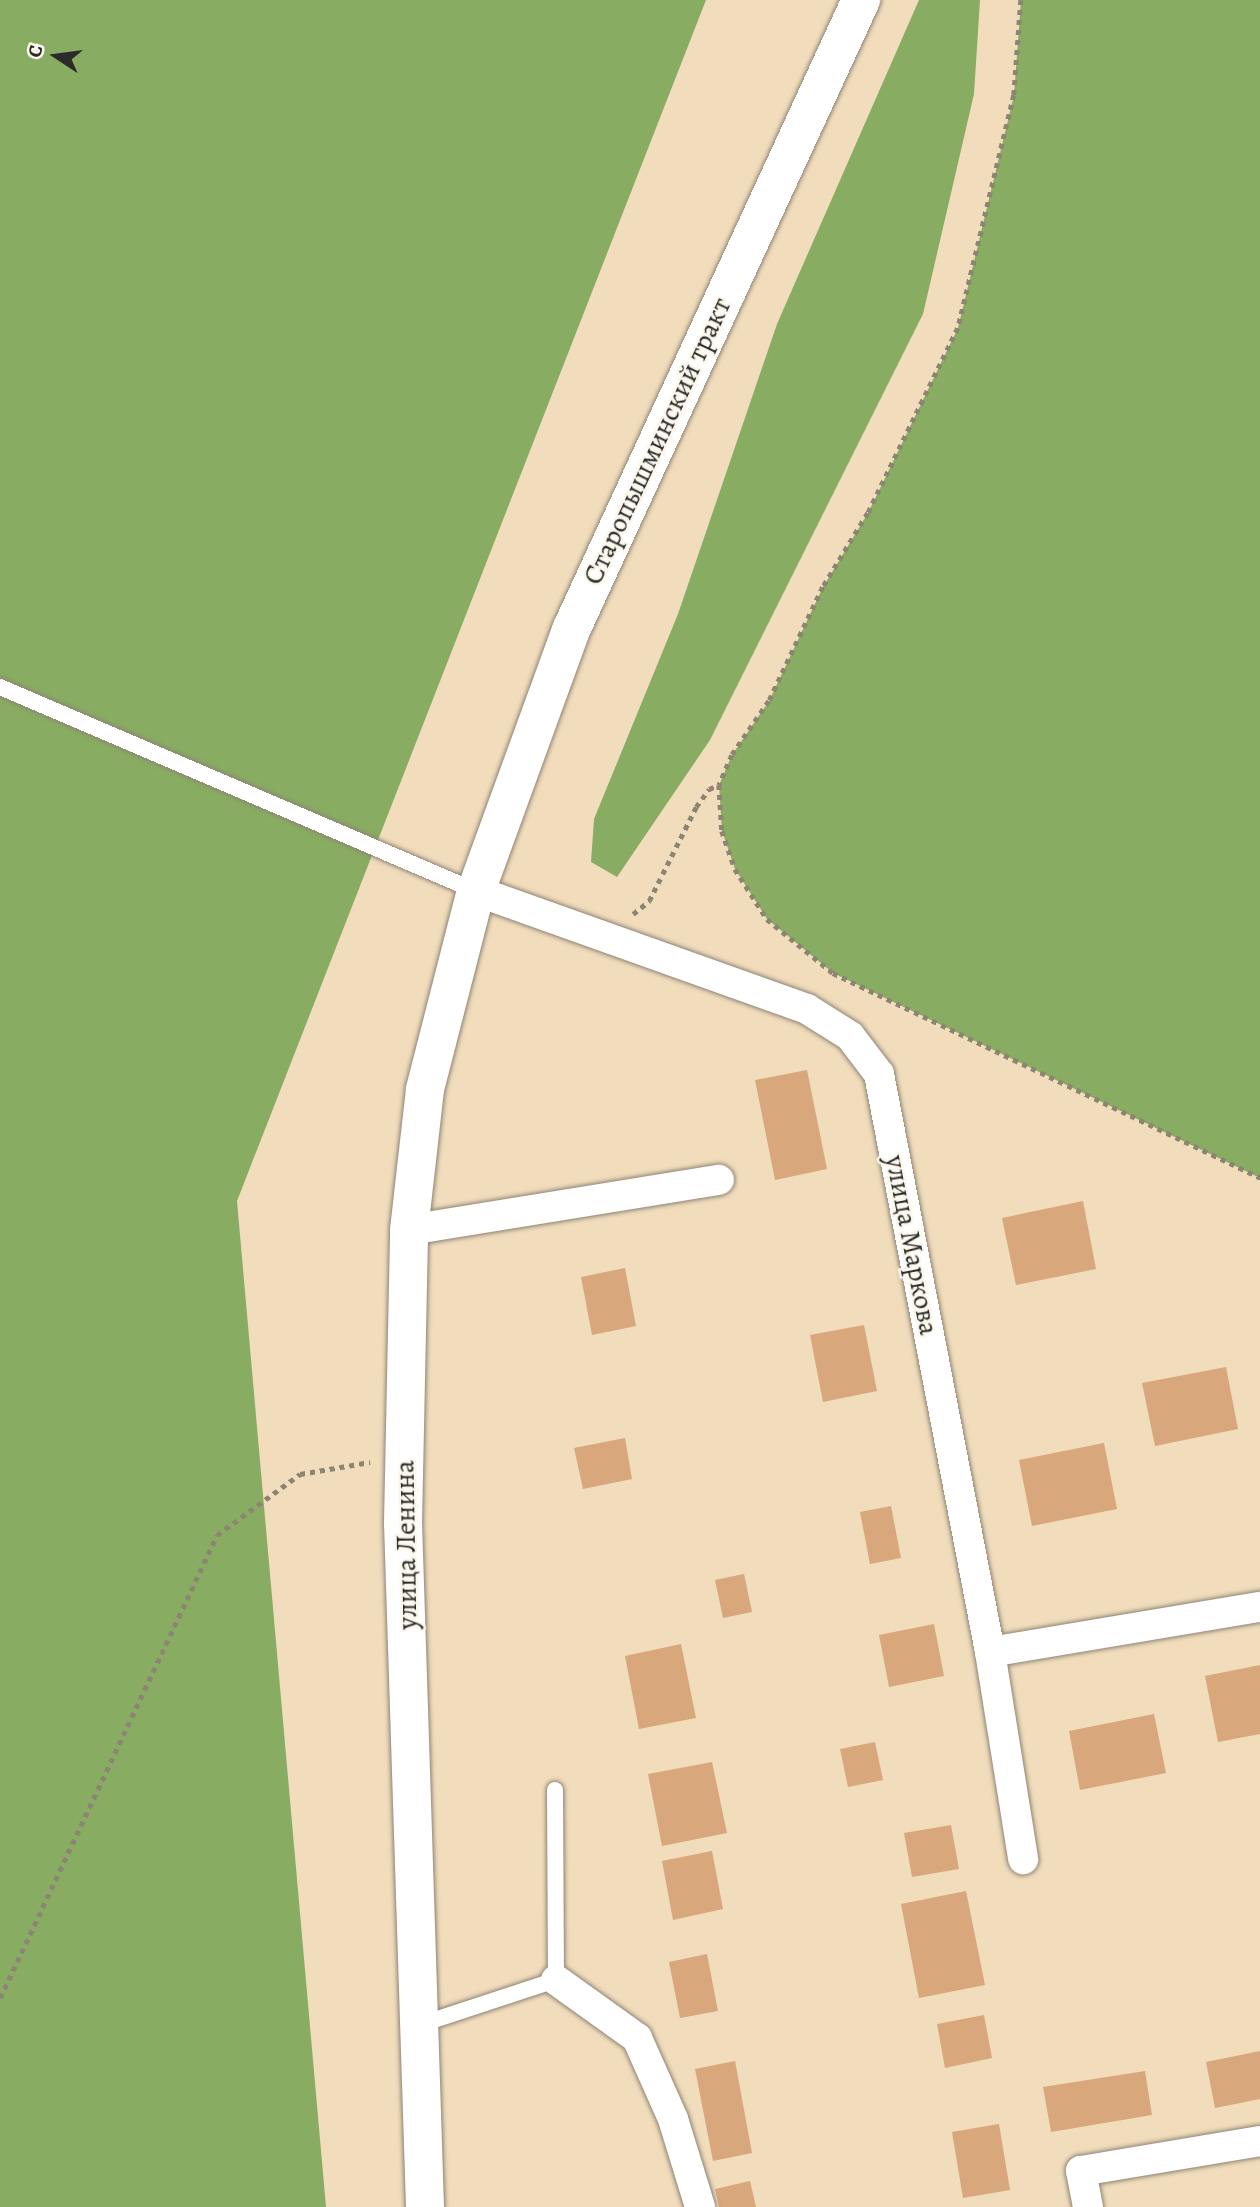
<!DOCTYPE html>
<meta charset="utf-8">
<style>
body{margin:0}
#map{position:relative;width:1260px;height:2207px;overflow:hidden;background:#f1dcbc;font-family:Alegreya,serif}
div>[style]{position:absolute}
.forest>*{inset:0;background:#88ac62}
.building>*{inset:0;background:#d8a77c}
.path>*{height:4.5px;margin-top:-2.25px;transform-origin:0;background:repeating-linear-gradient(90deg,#8e8474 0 5px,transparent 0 10px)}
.roads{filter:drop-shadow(0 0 2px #8e8474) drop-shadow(0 0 2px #8e8474)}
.service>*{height:16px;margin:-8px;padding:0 8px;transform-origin:8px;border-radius:8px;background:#fff}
.minor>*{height:30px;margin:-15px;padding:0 15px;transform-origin:15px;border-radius:15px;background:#fff}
.tertiary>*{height:38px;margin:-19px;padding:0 19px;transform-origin:19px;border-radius:19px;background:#fff}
span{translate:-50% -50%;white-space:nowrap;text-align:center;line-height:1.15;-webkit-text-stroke:5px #fbf7ec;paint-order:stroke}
.street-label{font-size:28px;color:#2b2b2b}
.north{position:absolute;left:21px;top:21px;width:70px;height:70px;-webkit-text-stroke:5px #fbf7ec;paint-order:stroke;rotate:283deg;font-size:19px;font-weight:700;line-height:28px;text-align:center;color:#2b2b2b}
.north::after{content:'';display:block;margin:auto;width:24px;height:32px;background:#2b2b2b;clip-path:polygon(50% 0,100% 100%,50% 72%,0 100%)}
</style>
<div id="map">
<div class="forest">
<i style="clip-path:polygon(0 0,706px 0,237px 1201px,326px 2207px,0 2207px)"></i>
<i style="clip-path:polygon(919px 0,980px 0,974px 94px,923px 314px,710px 740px,617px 877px,591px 862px,594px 819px,678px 614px,777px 324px)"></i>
<i style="clip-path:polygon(1021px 0,1260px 0,1260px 1178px,833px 973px,767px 919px,735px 869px,722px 831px,719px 785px,732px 755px,769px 701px,823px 587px,868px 513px,958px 328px,1014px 95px)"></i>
</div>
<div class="building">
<i style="clip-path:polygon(807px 1070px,827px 1169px,775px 1180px,755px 1080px)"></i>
<i style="clip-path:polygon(1083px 1201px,1096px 1269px,1016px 1285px,1002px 1218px)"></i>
<i style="clip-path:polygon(625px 1268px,636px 1326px,592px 1335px,581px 1277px)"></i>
<i style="clip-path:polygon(864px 1325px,877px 1391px,823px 1402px,810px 1335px)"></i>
<i style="clip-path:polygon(1226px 1367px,1238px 1429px,1155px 1446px,1142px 1383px)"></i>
<i style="clip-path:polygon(625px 1438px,632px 1479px,583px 1489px,574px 1448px)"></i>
<i style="clip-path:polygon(1104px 1443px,1117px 1509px,1032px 1526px,1019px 1460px)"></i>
<i style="clip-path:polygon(891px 1506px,901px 1558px,870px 1564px,860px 1512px)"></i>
<i style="clip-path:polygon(744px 1574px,752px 1612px,723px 1618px,715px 1580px)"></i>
<i style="clip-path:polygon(934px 1624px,944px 1676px,889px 1687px,879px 1635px)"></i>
<i style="clip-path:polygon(681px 1644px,696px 1718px,639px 1729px,625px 1656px)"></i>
<i style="clip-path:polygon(1260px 1665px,1260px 1734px,1218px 1742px,1205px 1676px)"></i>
<i style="clip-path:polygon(1154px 1714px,1166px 1773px,1080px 1790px,1069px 1731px)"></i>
<i style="clip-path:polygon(875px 1742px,883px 1780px,848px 1787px,840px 1749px)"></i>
<i style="clip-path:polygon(712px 1762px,727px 1833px,662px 1846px,648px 1774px)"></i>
<i style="clip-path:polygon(951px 1825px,959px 1869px,912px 1877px,904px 1833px)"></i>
<i style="clip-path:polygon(712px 1851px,723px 1909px,673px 1920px,662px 1861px)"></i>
<i style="clip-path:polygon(966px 1891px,985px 1985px,919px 1998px,901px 1904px)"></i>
<i style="clip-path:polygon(707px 1954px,718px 2011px,680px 2018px,669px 1962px)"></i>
<i style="clip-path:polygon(984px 2015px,992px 2058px,945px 2068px,937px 2024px)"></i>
<i style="clip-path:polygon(1260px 2051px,1260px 2099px,1215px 2108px,1206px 2062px)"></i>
<i style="clip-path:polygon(735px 2061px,752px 2153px,713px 2161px,695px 2069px)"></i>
<i style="clip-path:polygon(1145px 2071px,1152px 2115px,1051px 2132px,1043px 2087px)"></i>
<i style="clip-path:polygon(999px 2124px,1010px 2190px,963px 2198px,952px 2132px)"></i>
<i style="clip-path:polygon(750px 2181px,756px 2207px,719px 2207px,715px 2189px)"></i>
</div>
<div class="path">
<i style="left:1021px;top:0;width:95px;rotate:94.2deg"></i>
<i style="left:1014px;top:95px;width:240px;rotate:103.5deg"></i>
<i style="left:958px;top:328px;width:206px;rotate:115.9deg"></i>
<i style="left:868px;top:513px;width:87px;rotate:121.3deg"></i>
<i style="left:823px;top:587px;width:126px;rotate:115.3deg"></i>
<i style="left:769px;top:701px;width:65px;rotate:124.4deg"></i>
<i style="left:732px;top:755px;width:33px;rotate:113deg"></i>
<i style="left:719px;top:785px;width:46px;rotate:86.3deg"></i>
<i style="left:722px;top:831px;width:40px;rotate:71.1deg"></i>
<i style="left:735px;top:869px;width:59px;rotate:57.4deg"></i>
<i style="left:767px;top:919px;width:85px;rotate:39.3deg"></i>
<i style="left:833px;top:973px;width:474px;rotate:25.6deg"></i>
<i style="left:633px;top:914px;width:21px;rotate:-39deg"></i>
<i style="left:649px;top:901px;width:105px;rotate:-63.4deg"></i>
<i style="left:696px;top:807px;width:22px;rotate:-54deg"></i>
<i style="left:709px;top:789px;width:11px;rotate:-22deg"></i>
<i style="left:0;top:1998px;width:511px;rotate:-64.89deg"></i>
<i style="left:217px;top:1535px;width:103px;rotate:-36.3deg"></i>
<i style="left:300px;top:1474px;width:71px;rotate:-9.7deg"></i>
</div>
<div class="roads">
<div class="service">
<i style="left:0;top:687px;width:518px;rotate:23.2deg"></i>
<i style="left:419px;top:2025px;width:144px;rotate:-18.2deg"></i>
<i style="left:556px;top:1980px;width:190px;rotate:-90.3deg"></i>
</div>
<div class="minor">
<i style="left:476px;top:891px;width:351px;rotate:19.6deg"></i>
<i style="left:807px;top:1009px;width:51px;rotate:32.1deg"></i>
<i style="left:850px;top:1036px;width:48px;rotate:52.7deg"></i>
<i style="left:879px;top:1074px;width:589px;rotate:79.13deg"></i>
<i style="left:990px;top:1652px;width:210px;rotate:80.9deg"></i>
<i style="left:409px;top:1230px;width:314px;rotate:-9.2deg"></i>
<i style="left:990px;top:1652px;width:274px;rotate:-9.5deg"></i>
<i style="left:556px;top:1980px;width:100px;rotate:35.6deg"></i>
<i style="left:637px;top:2038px;width:89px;rotate:66deg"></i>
<i style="left:673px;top:2119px;width:92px;rotate:72.9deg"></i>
<i style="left:1088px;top:2207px;width:37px;rotate:-101deg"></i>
<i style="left:1081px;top:2171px;width:181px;rotate:-9.5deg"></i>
</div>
<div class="tertiary">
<i style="left:425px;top:2207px;width:684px;rotate:-91.84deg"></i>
<i style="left:403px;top:1523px;width:293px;rotate:-88.8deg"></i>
<i style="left:409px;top:1230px;width:142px;rotate:-83.5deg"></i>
<i style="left:425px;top:1089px;width:204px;rotate:-75.6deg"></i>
<i style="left:476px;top:891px;width:278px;rotate:-70deg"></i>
<i style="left:571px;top:630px;width:694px;rotate:-65.28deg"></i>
</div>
</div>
<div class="street-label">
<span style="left:657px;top:441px;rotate:-65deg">Старопышминский тракт</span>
<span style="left:912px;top:1245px;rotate:79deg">улица Маркова</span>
<span style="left:406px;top:1545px;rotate:-91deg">улица Ленина</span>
</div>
<div class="north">С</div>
</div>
